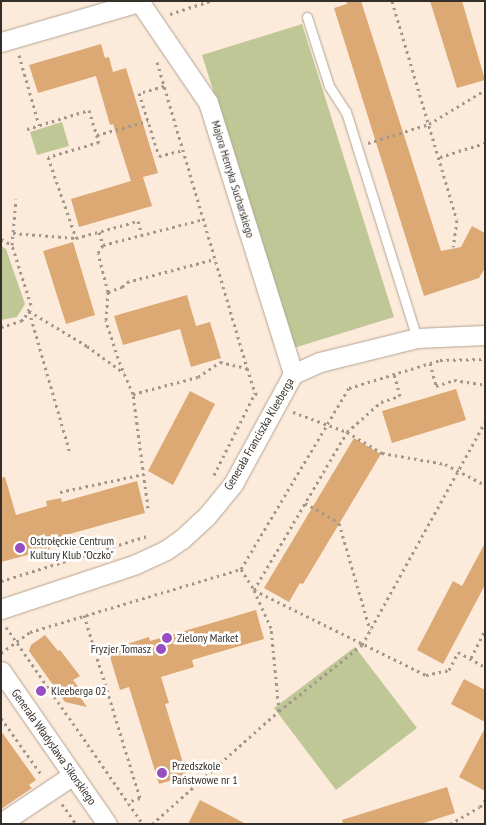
<!DOCTYPE html>
<meta charset="utf-8">
<style>
body{margin:0}
#map{position:relative;width:486px;height:825px;overflow:hidden;background:#fcebda;font-family:"PT Sans Narrow",sans-serif}
div>[style]{position:absolute}
.green>*{inset:0;background:#c0c796}
.building>*{inset:0;background:#dca873}
.path>*{height:3px;margin-top:-1.5px;transform-origin:0;background:repeating-linear-gradient(90deg,#a3978b 0 2.5px,transparent 0 6.5px)}
.roads{filter:drop-shadow(0 0 1px #b3a393) drop-shadow(0 0 1px #b3a393)}
.lane>*{height:9px;margin:-4.5px;padding:0 4.5px;transform-origin:4.5px;border-radius:4.5px;background:#fff}
.street>*{height:19px;margin:-9.5px;padding:0 9.5px;transform-origin:9.5px;border-radius:9.5px;background:#fff}
.dots>*{width:14px;height:14px;translate:-50% -50%;box-sizing:border-box;border:2px solid #fff;border-radius:50%}
span{translate:-50% -50%;white-space:nowrap;text-align:center;line-height:1.15;-webkit-text-stroke:5px #fff;paint-order:stroke}
.street-label{font-size:12px;color:#352f29}
.poi-label{font-size:12px;color:#352f29}
.left{translate:0 -50%;text-align:left}
.right{translate:-100% -50%;text-align:right}
.frame{position:absolute;inset:0;border:2px solid #352f29;pointer-events:none}
</style>
<div id="map">
<div class="green">
<i style="clip-path:polygon(302px 24px,394px 317px,294px 348px,202px 55px)"></i>
<i style="clip-path:polygon(62px 122px,69px 146px,37px 155px,30px 132px)"></i>
<i style="clip-path:polygon(1px 246px,6px 249px,25px 304px,17px 317px,1px 320px)"></i>
<i style="clip-path:polygon(355px 647px,417px 728px,336px 790px,274px 708px)"></i>
</div>
<div class="building">
<i style="clip-path:polygon(346px 1px,361px 1px,441px 251px,461px 247px,472px 226px,485px 233px,485px 268px,479px 278px,424px 296px,334px 8px,347px 4px)"></i>
<i style="clip-path:polygon(430px 1px,462px 1px,485px 80px,457px 88px)"></i>
<i style="clip-path:polygon(101px 44px,105px 58px,109px 57px,113px 72px,126px 68px,158px 173px,143px 177px,152px 206px,79px 227px,71px 199px,131px 181px,113px 124px,110px 125px,96px 76px,38px 93px,29px 65px)"></i>
<i style="clip-path:polygon(73px 242px,95px 315px,66px 324px,43px 251px)"></i>
<i style="clip-path:polygon(187px 295px,196px 326px,210px 322px,221px 358px,191px 367px,180px 329px,123px 345px,114px 316px)"></i>
<i style="clip-path:polygon(456px 389px,466px 420px,392px 443px,382px 411px)"></i>
<i style="clip-path:polygon(190px 391px,215px 404px,173px 485px,148px 471px)"></i>
<i style="clip-path:polygon(354px 438px,381px 454px,303px 584px,300px 583px,289px 602px,264px 588px)"></i>
<i style="clip-path:polygon(5px 477px,16px 515px,47px 506px,46px 501px,61px 498px,62px 502px,137px 481px,145px 513px,48px 540px,50px 549px,1px 562px,1px 478px)"></i>
<i style="clip-path:polygon(485px 543px,485px 585px,443px 664px,417px 650px,453px 581px,462px 586px)"></i>
<i style="clip-path:polygon(256px 610px,264px 639px,192px 660px,194px 667px,161px 677px,169px 703px,165px 704px,187px 776px,159px 784px,129px 687px,120px 690px,108px 650px,149px 637px,150px 641px)"></i>
<i style="clip-path:polygon(45px 635px,58px 651px,60px 650px,80px 676px,73px 680px,79px 688px,75px 690px,87px 707px,65px 702px,29px 651px,31px 645px)"></i>
<i style="clip-path:polygon(464px 679px,485px 690px,485px 722px,451px 704px)"></i>
<i style="clip-path:polygon(485px 728px,485px 791px,459px 777px)"></i>
<i style="clip-path:polygon(1px 731px,36px 780px,29px 785px,32px 788px,1px 809px)"></i>
<i style="clip-path:polygon(447px 787px,455px 813px,421px 824px,343px 824px,342px 820px)"></i>
<i style="clip-path:polygon(200px 800px,246px 824px,188px 824px)"></i>
</div>
<div class="path">
<i style="left:392px;top:1px;width:228px;rotate:73.5deg"></i>
<i style="left:457px;top:220px;width:27px;rotate:98deg"></i>
<i style="left:170px;top:14px;width:42px;rotate:-18deg"></i>
<i style="left:19px;top:55px;width:73px;rotate:74.1deg"></i>
<i style="left:157px;top:62px;width:319px;rotate:73.6deg"></i>
<i style="left:247px;top:368px;width:26px;rotate:72deg"></i>
<i style="left:255px;top:393px;width:6px;rotate:31deg"></i>
<i style="left:164px;top:86px;width:26px;rotate:164deg"></i>
<i style="left:139px;top:93px;width:66px;rotate:72.4deg"></i>
<i style="left:159px;top:156px;width:25px;rotate:-14deg"></i>
<i style="left:27px;top:129px;width:65px;rotate:-17deg"></i>
<i style="left:89px;top:110px;width:34px;rotate:73deg"></i>
<i style="left:99px;top:142px;width:53px;rotate:163.6deg"></i>
<i style="left:48px;top:157px;width:86px;rotate:70.9deg"></i>
<i style="left:97px;top:135px;width:53px;rotate:-15.4deg"></i>
<i style="left:368px;top:143px;width:64px;rotate:-17.3deg"></i>
<i style="left:429px;top:124px;width:66px;rotate:-31.3deg"></i>
<i style="left:440px;top:157px;width:47px;rotate:-17.3deg"></i>
<i style="left:99px;top:232px;width:14px;rotate:73deg"></i>
<i style="left:13px;top:233px;width:63px;rotate:4.5deg"></i>
<i style="left:76px;top:238px;width:64px;rotate:-15.3deg"></i>
<i style="left:138px;top:221px;width:15px;rotate:74deg"></i>
<i style="left:1px;top:239px;width:13px;rotate:29deg"></i>
<i style="left:108px;top:292px;width:15px;rotate:-20deg"></i>
<i style="left:122px;top:287px;width:7px;rotate:-45deg"></i>
<i style="left:127px;top:282px;width:91px;rotate:-14.6deg"></i>
<i style="left:29px;top:311px;width:145px;rotate:73.9deg"></i>
<i style="left:29px;top:311px;width:68px;rotate:31.1deg"></i>
<i style="left:87px;top:346px;width:46px;rotate:36.1deg"></i>
<i style="left:1px;top:327px;width:21px;rotate:-17deg"></i>
<i style="left:21px;top:321px;width:6px;rotate:-45deg"></i>
<i style="left:25px;top:317px;width:13px;rotate:-63deg"></i>
<i style="left:31px;top:305px;width:63px;rotate:-107.6deg"></i>
<i style="left:12px;top:245px;width:46px;rotate:-85deg"></i>
<i style="left:430px;top:363px;width:24px;rotate:75deg"></i>
<i style="left:436px;top:386px;width:19px;rotate:-18deg"></i>
<i style="left:454px;top:380px;width:31px;rotate:9deg"></i>
<i style="left:133px;top:394px;width:67px;rotate:-14.7deg"></i>
<i style="left:198px;top:377px;width:27px;rotate:-34deg"></i>
<i style="left:220px;top:362px;width:28px;rotate:13deg"></i>
<i style="left:293px;top:412px;width:58px;rotate:20.3deg"></i>
<i style="left:347px;top:432px;width:41px;rotate:31deg"></i>
<i style="left:382px;top:453px;width:64px;rotate:9.9deg"></i>
<i style="left:445px;top:464px;width:45px;rotate:27.7deg"></i>
<i style="left:214px;top:475px;width:92px;rotate:-63.4deg"></i>
<i style="left:60px;top:492px;width:86px;rotate:-12.1deg"></i>
<i style="left:305px;top:503px;width:39px;rotate:30deg"></i>
<i style="left:339px;top:523px;width:111px;rotate:73.8deg"></i>
<i style="left:148px;top:508px;width:115px;rotate:-97.5deg"></i>
<i style="left:133px;top:394px;width:39px;rotate:-113deg"></i>
<i style="left:118px;top:358px;width:40px;rotate:-108deg"></i>
<i style="left:106px;top:320px;width:28px;rotate:-86deg"></i>
<i style="left:108px;top:292px;width:40px;rotate:-104.4deg"></i>
<i style="left:98px;top:253px;width:9px;rotate:-58deg"></i>
<i style="left:103px;top:245px;width:104px;rotate:-14.4deg"></i>
<i style="left:241px;top:569px;width:25px;rotate:58deg"></i>
<i style="left:254px;top:590px;width:192px;rotate:26.3deg"></i>
<i style="left:426px;top:675px;width:24px;rotate:-12deg"></i>
<i style="left:449px;top:670px;width:20px;rotate:-63deg"></i>
<i style="left:458px;top:652px;width:31px;rotate:29deg"></i>
<i style="left:1px;top:581px;width:153px;rotate:-17.1deg"></i>
<i style="left:84px;top:615px;width:191px;rotate:73deg"></i>
<i style="left:140px;top:798px;width:13px;rotate:162deg"></i>
<i style="left:6px;top:627px;width:240px;rotate:55.2deg"></i>
<i style="left:1px;top:653px;width:36px;rotate:-36deg"></i>
<i style="left:30px;top:632px;width:220px;rotate:-16.6deg"></i>
<i style="left:241px;top:569px;width:211px;rotate:-59.2deg"></i>
<i style="left:349px;top:388px;width:95px;rotate:-17.1deg"></i>
<i style="left:440px;top:360px;width:45px;rotate:-1.3deg"></i>
<i style="left:471px;top:658px;width:30px;rotate:-63deg"></i>
<i style="left:279px;top:711px;width:83px;rotate:-95.5deg"></i>
<i style="left:271px;top:628px;width:42px;rotate:-114.1deg"></i>
<i style="left:254px;top:590px;width:183px;rotate:-59.5deg"></i>
<i style="left:347px;top:432px;width:45px;rotate:-41.4deg"></i>
<i style="left:381px;top:402px;width:20px;rotate:-18deg"></i>
<i style="left:400px;top:396px;width:23px;rotate:-105deg"></i>
<i style="left:1px;top:718px;width:69px;rotate:54.5deg"></i>
<i style="left:62px;top:804px;width:24px;rotate:55deg"></i>
<i style="left:152px;top:824px;width:170px;rotate:-41.7deg"></i>
<i style="left:279px;top:711px;width:106px;rotate:-38.5deg"></i>
<i style="left:362px;top:645px;width:255px;rotate:-61.1deg"></i>
<i style="left:450px;top:824px;width:34px;rotate:-30deg"></i>
<i style="left:480px;top:807px;width:9px;rotate:-54deg"></i>
</div>
<div class="roads">
<div class="lane">
<i style="left:307px;top:17px;width:72px;rotate:72.3deg"></i>
<i style="left:329px;top:86px;width:31px;rotate:57deg"></i>
<i style="left:346px;top:112px;width:237px;rotate:72.6deg"></i>
</div>
<div class="street">
<i style="left:139px;top:1px;width:122px;rotate:55.7deg"></i>
<i style="left:208px;top:102px;width:285px;rotate:72.6deg"></i>
<i style="left:1px;top:42px;width:144px;rotate:-16.2deg"></i>
<i style="left:1px;top:609px;width:142px;rotate:-18.4deg"></i>
<i style="left:136px;top:564px;width:33px;rotate:-25deg"></i>
<i style="left:166px;top:550px;width:19px;rotate:-35deg"></i>
<i style="left:182px;top:539px;width:33px;rotate:-43deg"></i>
<i style="left:206px;top:517px;width:43px;rotate:-50.7deg"></i>
<i style="left:233px;top:484px;width:125px;rotate:-61.4deg"></i>
<i style="left:293px;top:374px;width:30px;rotate:-24deg"></i>
<i style="left:320px;top:362px;width:100px;rotate:-13.9deg"></i>
<i style="left:417px;top:338px;width:68px;rotate:-2.5deg"></i>
<i style="left:1px;top:671px;width:186px;rotate:55.3deg"></i>
<i style="left:1px;top:823px;width:87px;rotate:-33.7deg"></i>
</div>
</div>
<div class="dots">
<i style="left:20px;top:548px;background:#964ec1"></i>
<i style="left:167px;top:638px;background:#964ec1"></i>
<i style="left:161px;top:649px;background:#964ec1"></i>
<i style="left:41px;top:691px;background:#964ec1"></i>
<i style="left:162px;top:773px;background:#964ec1"></i>
</div>
<div class="street-label">
<span style="left:233px;top:179px;rotate:73deg">Majora Henryka Sucharskiego</span>
<span style="left:259px;top:434px;rotate:-60deg">Generała Franciszka Kleeberga</span>
<span style="left:54px;top:747px;rotate:55deg">Generała Władysława Sikorskiego</span>
</div>
<div class="poi-label">
<span class="left" style="left:30px;top:548px">Ostrołęckie Centrum<br>Kultury Klub "Oczko"</span>
<span class="left" style="left:177px;top:638px">Zielony Market</span>
<span class="right" style="left:151px;top:649px">Fryzjer Tomasz</span>
<span class="left" style="left:51px;top:691px">Kleeberga 02</span>
<span class="left" style="left:172px;top:773px">Przedszkole<br>Państwowe nr 1</span>
</div>
<div class="frame"></div>
</div>
